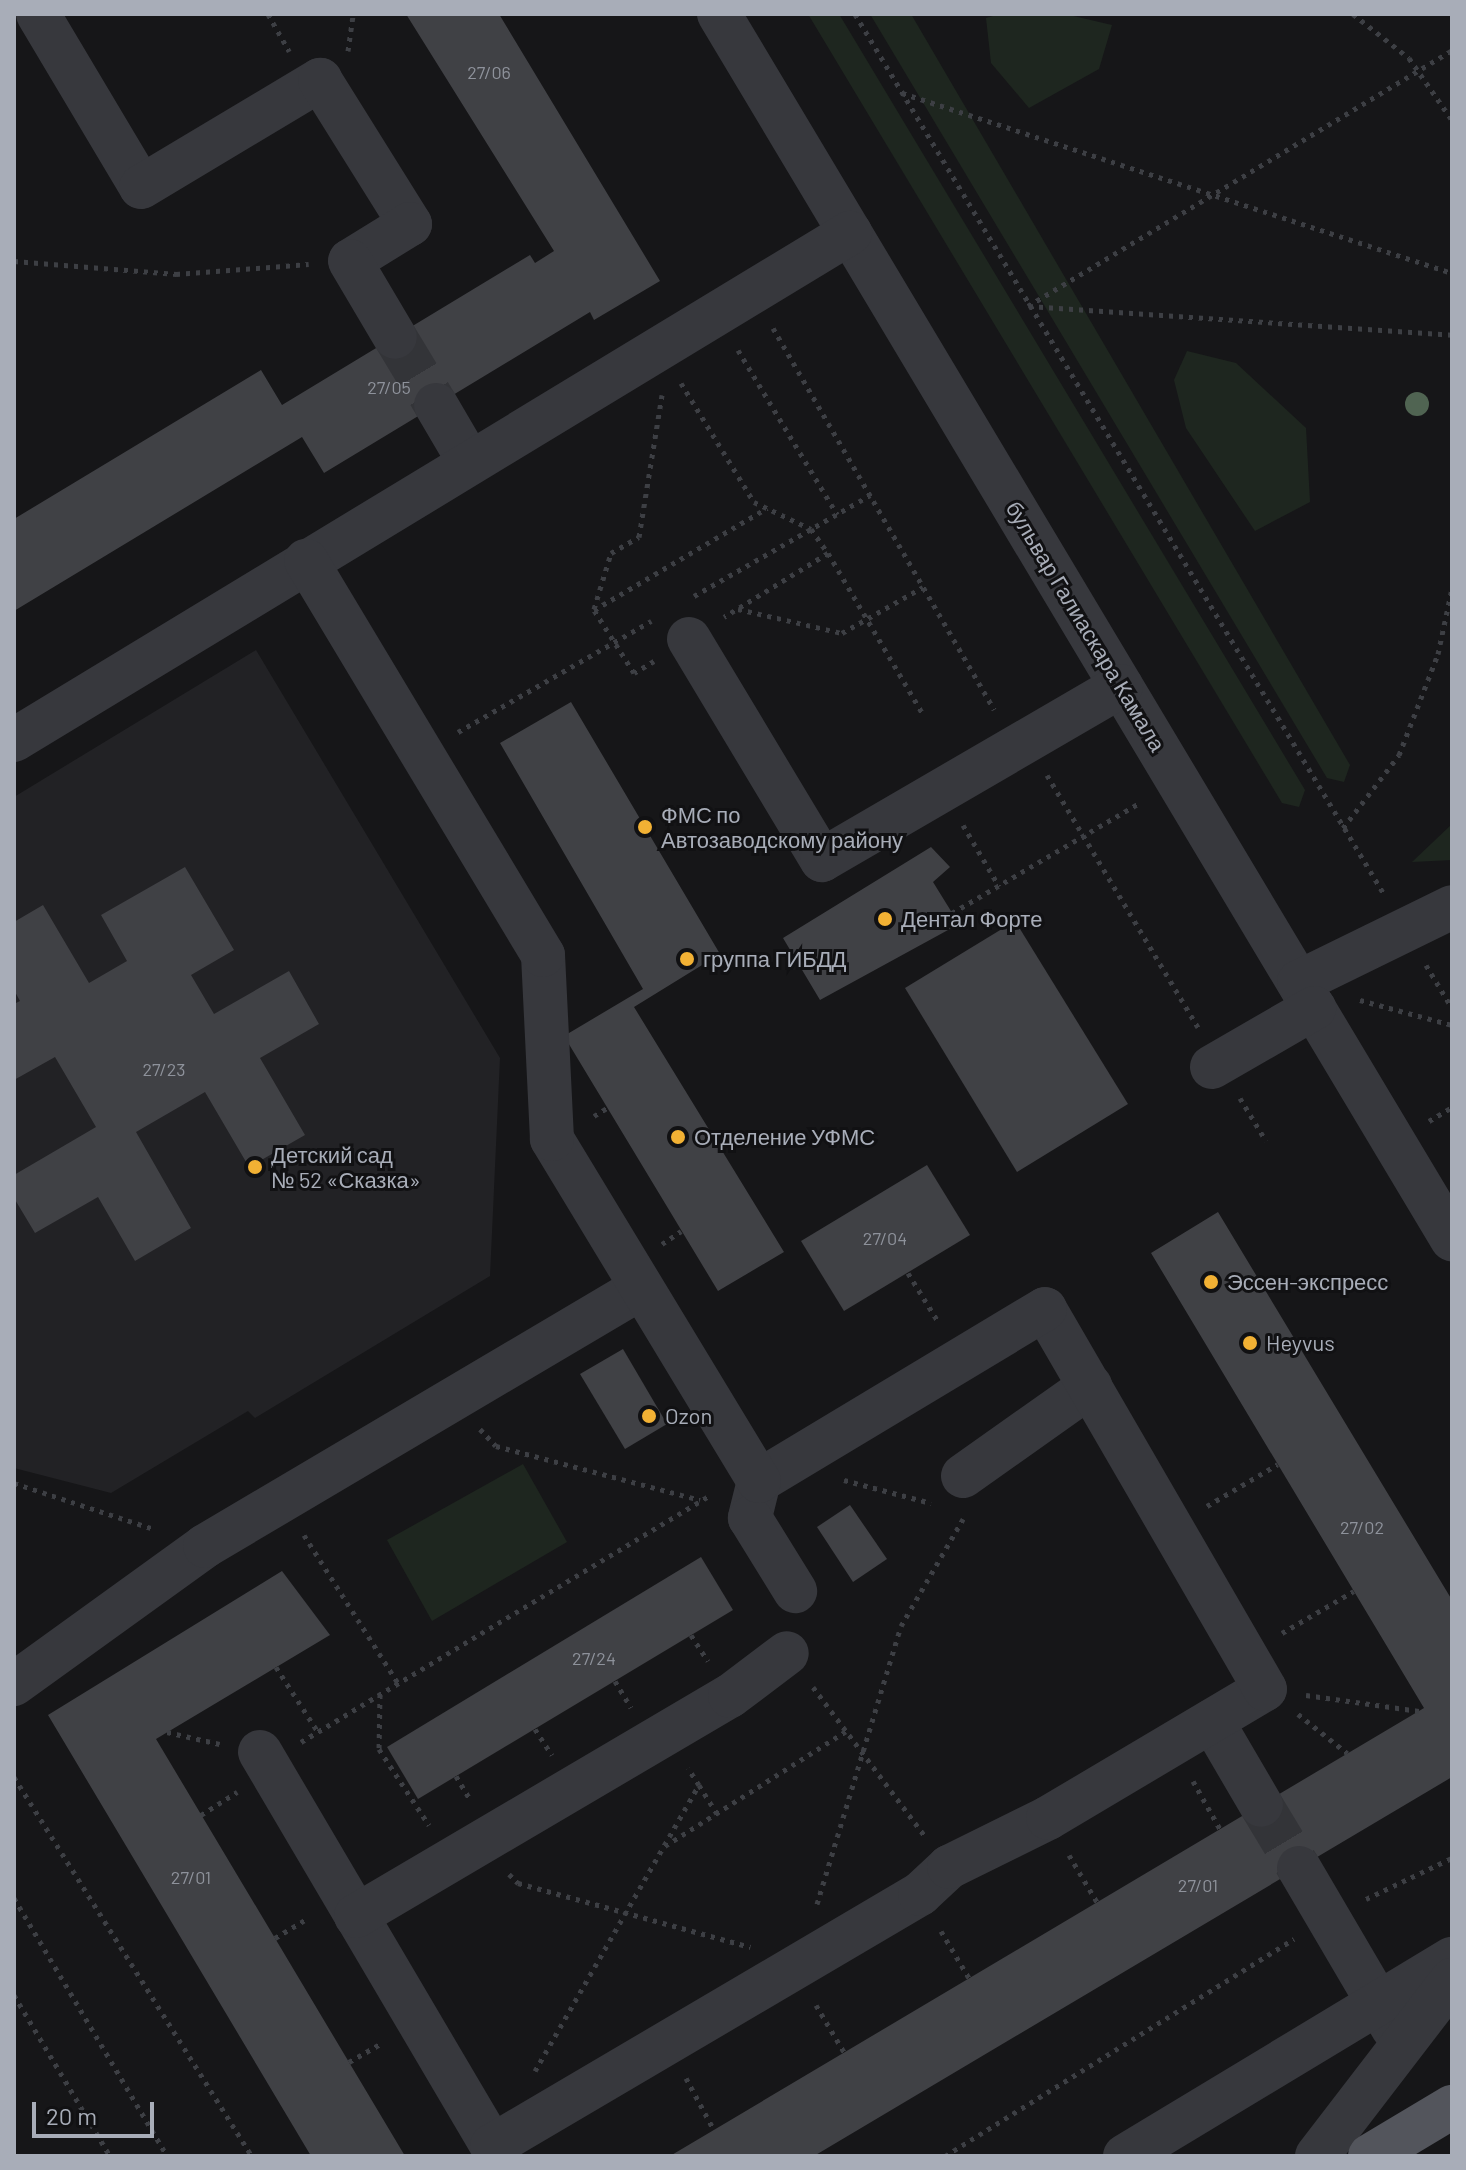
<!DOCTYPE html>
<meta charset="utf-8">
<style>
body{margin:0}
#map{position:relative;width:1466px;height:2170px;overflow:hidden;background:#161618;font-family:Barlow,sans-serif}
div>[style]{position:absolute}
.built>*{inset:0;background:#222225}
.green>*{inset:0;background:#1e261f}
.building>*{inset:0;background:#404145}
.minor-tunnel>*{height:44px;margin-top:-22px;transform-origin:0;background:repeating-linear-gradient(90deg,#333438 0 44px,transparent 0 66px)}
.path>*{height:5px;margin-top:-2.5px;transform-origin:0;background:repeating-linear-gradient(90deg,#3d3f44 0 4px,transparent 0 10px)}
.minor>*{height:44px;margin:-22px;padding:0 22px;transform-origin:22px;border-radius:22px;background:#37383d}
.major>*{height:44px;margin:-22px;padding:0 22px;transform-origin:22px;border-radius:22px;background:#53555c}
.trees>*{width:24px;height:24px;margin:-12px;border-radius:50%;background:#506452}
.dots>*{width:22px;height:22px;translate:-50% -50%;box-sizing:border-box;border:4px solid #111113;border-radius:50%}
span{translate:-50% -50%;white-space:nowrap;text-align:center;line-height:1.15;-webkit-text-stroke:6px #111113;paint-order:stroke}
.number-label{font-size:18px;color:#8e929b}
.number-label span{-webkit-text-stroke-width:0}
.street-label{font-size:22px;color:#a8adb8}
.poi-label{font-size:22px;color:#a8adb8}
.left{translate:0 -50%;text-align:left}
.frame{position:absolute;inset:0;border:16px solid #a8adb8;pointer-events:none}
.scale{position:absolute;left:32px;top:2102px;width:122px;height:36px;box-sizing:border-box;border:4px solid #a8adb8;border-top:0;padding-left:10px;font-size:24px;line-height:28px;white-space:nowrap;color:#a8adb8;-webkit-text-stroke:6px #111113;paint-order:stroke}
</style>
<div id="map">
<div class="built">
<i style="clip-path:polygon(256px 650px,500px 1058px,490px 1276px,255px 1418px,248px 1411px,111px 1493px,14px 1468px,14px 797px)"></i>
</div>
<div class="green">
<i style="clip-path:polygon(808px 14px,839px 14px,1305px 790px,1299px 807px,1282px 803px)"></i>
<i style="clip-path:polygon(870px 14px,911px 14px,1350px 765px,1344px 782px,1327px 778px)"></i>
<i style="clip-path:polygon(1000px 14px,1065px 14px,1112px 25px,1099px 69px,1029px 108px,991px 63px,986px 18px)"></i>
<i style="clip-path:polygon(1187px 351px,1236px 363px,1306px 428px,1310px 502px,1255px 531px,1186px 428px,1174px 380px)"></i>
<i style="clip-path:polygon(1452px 824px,1452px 860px,1412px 862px)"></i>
<i style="clip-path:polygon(523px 1464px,567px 1542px,432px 1621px,387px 1540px)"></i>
</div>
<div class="building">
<i style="clip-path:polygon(406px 14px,499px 14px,660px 281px,594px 320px,590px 312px,324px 473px,302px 437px,14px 611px,14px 519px,261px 370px,282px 405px,530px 255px,535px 263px,554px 251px)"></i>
<i style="clip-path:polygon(571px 702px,720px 954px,634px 1007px,784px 1252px,718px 1291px,564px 1036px,643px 989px,500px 743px)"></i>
<i style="clip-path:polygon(931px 847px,950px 867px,933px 882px,959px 924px,820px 1000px,783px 938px)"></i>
<i style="clip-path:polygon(185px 867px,234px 950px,191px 975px,214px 1014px,289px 971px,319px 1024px,260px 1058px,305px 1135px,249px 1167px,205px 1092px,136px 1132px,191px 1228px,135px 1261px,98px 1197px,35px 1233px,14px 1198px,14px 1175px,96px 1127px,55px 1057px,14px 1080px,14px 1004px,20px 1001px,14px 990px,14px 922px,43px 905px,89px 983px,127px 961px,101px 915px)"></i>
<i style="clip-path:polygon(1015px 921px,1128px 1104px,1017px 1172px,905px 988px)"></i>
<i style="clip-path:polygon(927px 1165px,970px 1235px,844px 1311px,801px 1241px)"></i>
<i style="clip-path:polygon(1218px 1212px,1452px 1600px,1452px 1777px,814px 2156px,670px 2156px,1424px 1708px,1151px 1253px)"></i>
<i style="clip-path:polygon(623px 1349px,667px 1424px,625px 1449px,580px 1374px)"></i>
<i style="clip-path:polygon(850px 1505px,887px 1559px,853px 1582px,817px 1527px)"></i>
<i style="clip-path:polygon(701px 1557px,733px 1610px,418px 1799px,387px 1747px)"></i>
<i style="clip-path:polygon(282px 1571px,330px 1635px,156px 1739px,405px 2156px,311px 2156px,48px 1715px)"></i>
</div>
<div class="minor-tunnel">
<i style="left:395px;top:337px;width:79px;rotate:58.9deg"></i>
<i style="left:1261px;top:1805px;width:74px;rotate:58.9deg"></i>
</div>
<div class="path">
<i style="left:268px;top:14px;width:43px;rotate:60.4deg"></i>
<i style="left:855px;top:14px;width:1027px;rotate:58.99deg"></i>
<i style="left:1353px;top:14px;width:71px;rotate:38.2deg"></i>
<i style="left:1409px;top:58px;width:75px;rotate:55.3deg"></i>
<i style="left:348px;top:51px;width:37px;rotate:-82deg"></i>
<i style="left:902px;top:93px;width:579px;rotate:18.12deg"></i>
<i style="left:14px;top:261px;width:163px;rotate:4.6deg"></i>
<i style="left:176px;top:274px;width:133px;rotate:-4.3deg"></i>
<i style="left:1028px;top:306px;width:495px;rotate:-31.1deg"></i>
<i style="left:1029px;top:306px;width:424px;rotate:3.9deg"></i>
<i style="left:773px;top:328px;width:441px;rotate:59.9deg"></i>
<i style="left:738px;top:350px;width:192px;rotate:58.9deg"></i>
<i style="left:681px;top:383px;width:140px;rotate:58.5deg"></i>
<i style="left:754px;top:502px;width:63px;rotate:25.3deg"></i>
<i style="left:811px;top:529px;width:29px;rotate:55deg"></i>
<i style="left:828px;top:553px;width:122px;rotate:148.4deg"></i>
<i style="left:828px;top:553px;width:189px;rotate:59.5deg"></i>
<i style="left:694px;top:596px;width:203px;rotate:-29.8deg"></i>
<i style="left:594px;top:609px;width:59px;rotate:-73.1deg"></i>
<i style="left:611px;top:553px;width:32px;rotate:-30deg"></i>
<i style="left:639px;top:537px;width:144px;rotate:-80.8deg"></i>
<i style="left:738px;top:609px;width:107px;rotate:13deg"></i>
<i style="left:842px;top:633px;width:93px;rotate:-29.6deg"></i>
<i style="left:654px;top:661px;width:23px;rotate:149deg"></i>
<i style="left:634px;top:673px;width:75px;rotate:-122.4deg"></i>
<i style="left:594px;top:610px;width:201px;rotate:-30.5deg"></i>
<i style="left:458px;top:732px;width:223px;rotate:-29.9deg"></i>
<i style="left:1047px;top:775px;width:294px;rotate:59.1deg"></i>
<i style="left:963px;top:825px;width:71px;rotate:59.5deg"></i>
<i style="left:1343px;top:828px;width:92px;rotate:-52.5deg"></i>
<i style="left:1399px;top:755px;width:108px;rotate:-68.9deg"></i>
<i style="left:1438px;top:654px;width:67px;rotate:-78deg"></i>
<i style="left:952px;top:913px;width:219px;rotate:-30.4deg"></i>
<i style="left:1426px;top:965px;width:50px;rotate:58.8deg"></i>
<i style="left:1360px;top:1000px;width:95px;rotate:15.2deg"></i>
<i style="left:1240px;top:1098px;width:50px;rotate:58.8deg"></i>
<i style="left:594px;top:1116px;width:15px;rotate:-32deg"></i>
<i style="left:1429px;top:1121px;width:27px;rotate:-31deg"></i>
<i style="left:662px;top:1244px;width:23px;rotate:-34deg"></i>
<i style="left:908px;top:1273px;width:59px;rotate:58.2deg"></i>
<i style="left:480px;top:1429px;width:23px;rotate:47deg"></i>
<i style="left:496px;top:1446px;width:211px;rotate:14.8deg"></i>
<i style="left:844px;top:1480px;width:90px;rotate:14.8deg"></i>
<i style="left:14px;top:1483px;width:147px;rotate:18.2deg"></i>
<i style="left:1207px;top:1506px;width:82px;rotate:-30.6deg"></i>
<i style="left:304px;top:1535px;width:175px;rotate:57.6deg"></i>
<i style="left:1282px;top:1633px;width:83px;rotate:-30.3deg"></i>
<i style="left:691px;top:1635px;width:31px;rotate:57deg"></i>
<i style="left:276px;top:1667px;width:77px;rotate:57.1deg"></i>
<i style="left:615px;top:1681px;width:31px;rotate:59deg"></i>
<i style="left:813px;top:1687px;width:185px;rotate:53.1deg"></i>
<i style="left:380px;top:1694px;width:55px;rotate:91deg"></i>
<i style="left:379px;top:1749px;width:91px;rotate:56.7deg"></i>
<i style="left:1306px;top:1695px;width:114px;rotate:8.1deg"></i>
<i style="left:1298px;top:1714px;width:63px;rotate:38.5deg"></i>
<i style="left:535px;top:1729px;width:31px;rotate:57deg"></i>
<i style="left:167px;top:1732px;width:54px;rotate:12.8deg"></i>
<i style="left:301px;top:1742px;width:478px;rotate:-31.1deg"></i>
<i style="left:456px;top:1776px;width:27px;rotate:59deg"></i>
<i style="left:14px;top:1777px;width:448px;rotate:57.9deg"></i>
<i style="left:1193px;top:1781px;width:55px;rotate:60.6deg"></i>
<i style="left:699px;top:1785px;width:36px;rotate:58deg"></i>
<i style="left:201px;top:1815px;width:43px;rotate:-32.6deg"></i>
<i style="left:665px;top:1846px;width:214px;rotate:-32.4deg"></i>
<i style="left:1069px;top:1855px;width:55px;rotate:59.2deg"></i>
<i style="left:509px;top:1874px;width:13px;rotate:45deg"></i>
<i style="left:518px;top:1883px;width:241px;rotate:15.4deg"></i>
<i style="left:14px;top:1898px;width:300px;rotate:59.3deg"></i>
<i style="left:1366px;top:1899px;width:95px;rotate:-25.5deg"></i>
<i style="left:817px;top:1904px;width:290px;rotate:-73.2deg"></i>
<i style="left:901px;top:1626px;width:124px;rotate:-59.9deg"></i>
<i style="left:941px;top:1931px;width:55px;rotate:59.2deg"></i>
<i style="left:275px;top:1938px;width:39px;rotate:-31deg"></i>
<i style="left:14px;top:1995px;width:187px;rotate:59.2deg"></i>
<i style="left:816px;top:2005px;width:55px;rotate:59.2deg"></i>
<i style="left:349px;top:2062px;width:38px;rotate:-30deg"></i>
<i style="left:535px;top:2071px;width:330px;rotate:-60.2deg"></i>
<i style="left:699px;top:1785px;width:20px;rotate:-123deg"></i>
<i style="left:686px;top:2078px;width:59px;rotate:61.7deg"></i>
<i style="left:945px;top:2156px;width:411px;rotate:-31.9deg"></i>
</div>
<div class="minor">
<i style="left:38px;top:14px;width:201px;rotate:59.2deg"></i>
<i style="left:141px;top:187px;width:209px;rotate:-30.9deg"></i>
<i style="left:320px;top:80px;width:170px;rotate:58deg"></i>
<i style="left:410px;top:224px;width:70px;rotate:148.3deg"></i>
<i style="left:350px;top:261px;width:88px;rotate:59.4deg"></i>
<i style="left:719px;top:14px;width:1428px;rotate:59.11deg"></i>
<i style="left:436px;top:405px;width:67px;rotate:59.6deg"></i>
<i style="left:689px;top:639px;width:258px;rotate:59deg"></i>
<i style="left:822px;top:860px;width:346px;rotate:-30.2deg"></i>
<i style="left:14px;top:740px;width:978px;rotate:-31.24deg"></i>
<i style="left:1299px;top:982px;width:170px;rotate:-26.1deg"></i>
<i style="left:1212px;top:1067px;width:118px;rotate:-30deg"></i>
<i style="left:963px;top:1476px;width:156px;rotate:-35.3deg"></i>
<i style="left:759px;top:1481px;width:38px;rotate:104deg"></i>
<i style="left:750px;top:1518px;width:86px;rotate:58.3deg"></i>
<i style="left:14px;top:1684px;width:236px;rotate:-35.8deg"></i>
<i style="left:205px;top:1546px;width:507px;rotate:-30.61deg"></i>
<i style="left:1212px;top:1721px;width:97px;rotate:59.7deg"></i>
<i style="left:260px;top:1752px;width:457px;rotate:59.5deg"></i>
<i style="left:492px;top:2146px;width:497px;rotate:-30.5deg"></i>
<i style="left:920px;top:1894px;width:40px;rotate:-43deg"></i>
<i style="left:949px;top:1867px;width:110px;rotate:-26.3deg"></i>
<i style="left:1048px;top:1818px;width:252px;rotate:-30.7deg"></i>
<i style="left:1265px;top:1689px;width:439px;rotate:-120.1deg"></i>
<i style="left:1045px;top:1309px;width:334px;rotate:149deg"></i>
<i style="left:759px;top:1481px;width:400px;rotate:-121.2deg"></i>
<i style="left:552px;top:1139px;width:184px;rotate:-92.8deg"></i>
<i style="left:543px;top:955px;width:460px;rotate:-121deg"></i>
<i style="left:1299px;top:1868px;width:186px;rotate:59.6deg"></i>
<i style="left:356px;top:1916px;width:434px;rotate:-30.5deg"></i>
<i style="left:730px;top:1696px;width:71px;rotate:-37deg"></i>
<i style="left:1125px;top:2156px;width:382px;rotate:-31.1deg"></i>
<i style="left:1317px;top:2156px;width:222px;rotate:-52.5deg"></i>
</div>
<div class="major">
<i style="left:1370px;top:2156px;width:96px;rotate:-30.9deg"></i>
</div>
<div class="trees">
<i style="left:1417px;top:404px"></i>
</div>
<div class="dots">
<i style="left:645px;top:827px;background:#f2b134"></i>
<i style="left:885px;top:919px;background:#f2b134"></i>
<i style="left:687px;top:959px;background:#f2b134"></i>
<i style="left:678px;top:1137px;background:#f2b134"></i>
<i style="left:255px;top:1167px;background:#f2b134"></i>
<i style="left:1211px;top:1282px;background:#f2b134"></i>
<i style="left:1250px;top:1343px;background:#f2b134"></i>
<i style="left:649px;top:1416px;background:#f2b134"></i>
</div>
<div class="number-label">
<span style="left:489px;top:72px">27/06</span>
<span style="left:389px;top:387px">27/05</span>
<span style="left:164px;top:1069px">27/23</span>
<span style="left:885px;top:1238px">27/04</span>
<span style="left:1362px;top:1527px">27/02</span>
<span style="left:594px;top:1658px">27/24</span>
<span style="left:191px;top:1877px">27/01</span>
<span style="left:1198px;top:1885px">27/01</span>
</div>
<div class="street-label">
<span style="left:1086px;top:626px;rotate:59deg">бульвар Галиаскара Камала</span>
</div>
<div class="poi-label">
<span class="left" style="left:661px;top:827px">ФМС по<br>Автозаводскому району</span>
<span class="left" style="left:901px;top:919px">Дентал Форте</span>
<span class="left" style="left:703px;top:959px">группа ГИБДД</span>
<span class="left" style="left:694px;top:1137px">Отделение УФМС</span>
<span class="left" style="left:271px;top:1167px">Детский сад<br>№ 52 «Сказка»</span>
<span class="left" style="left:1227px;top:1282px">Эссен-экспресс</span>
<span class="left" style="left:1266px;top:1343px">Heyvus</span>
<span class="left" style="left:665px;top:1416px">Ozon</span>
</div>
<div class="frame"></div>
<div class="scale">20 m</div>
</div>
